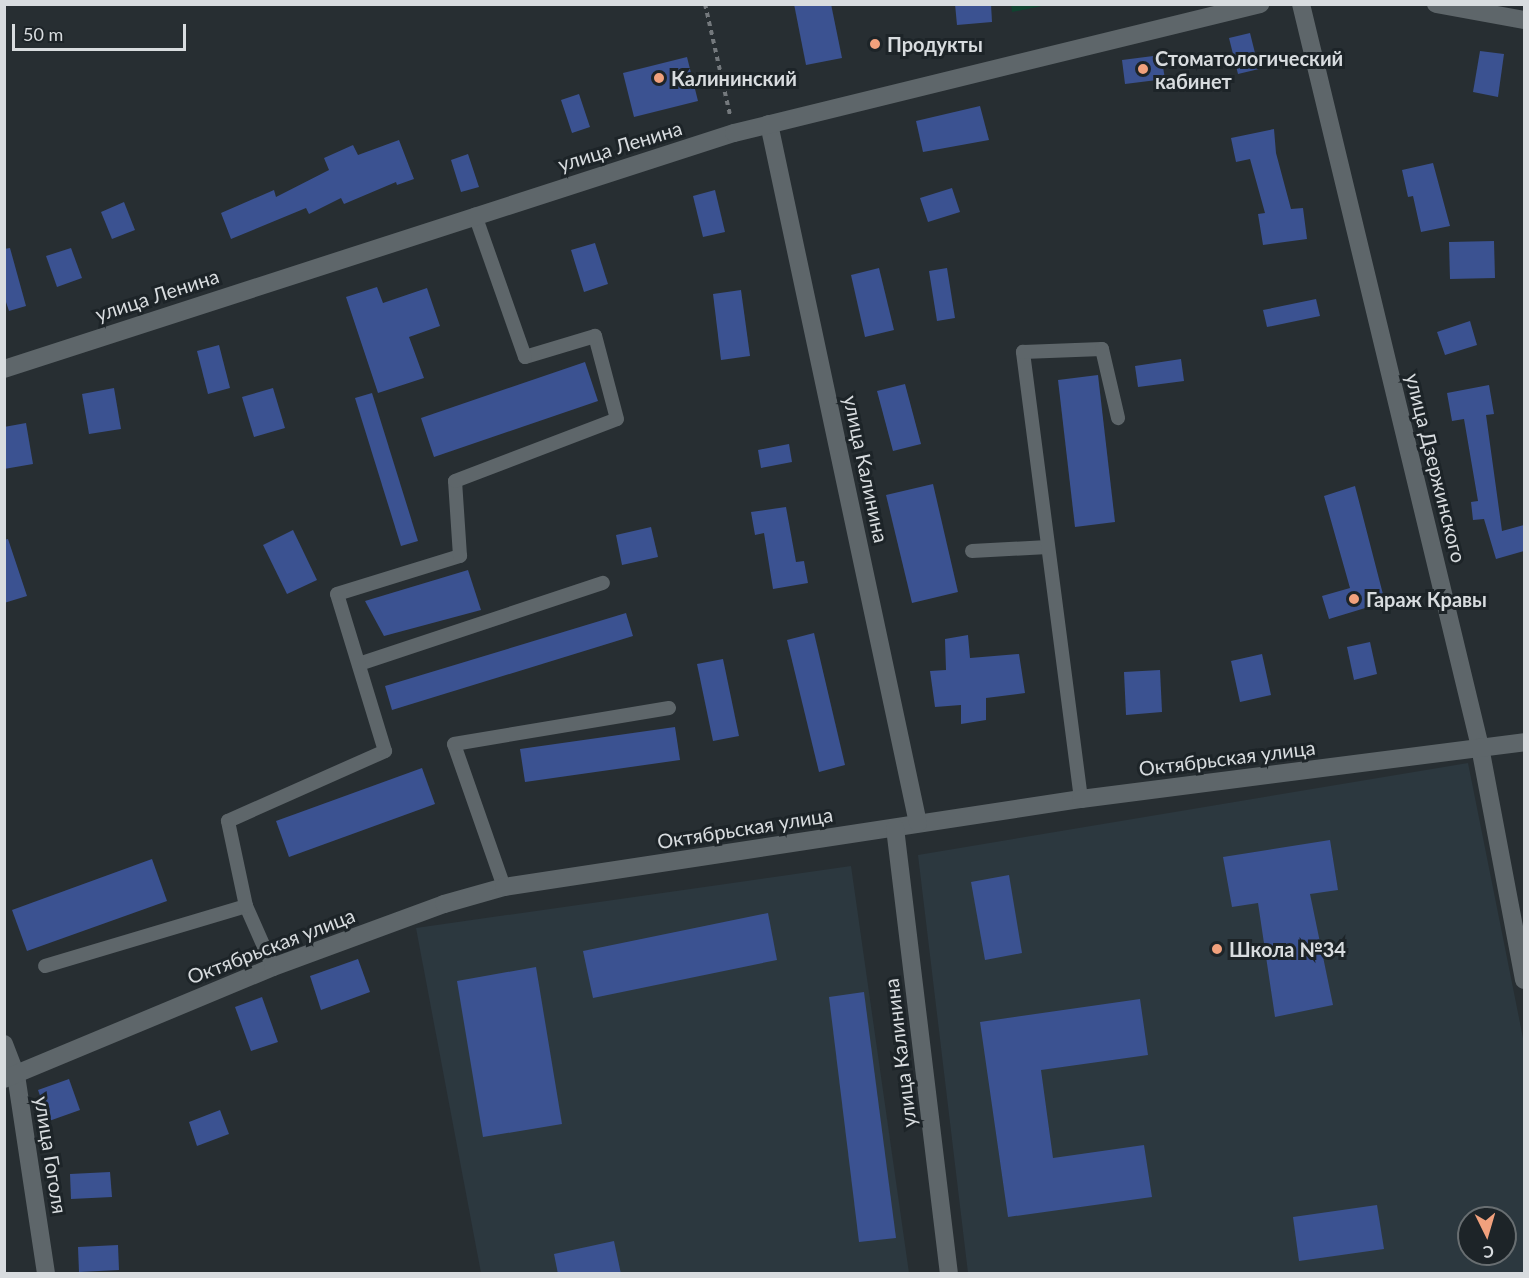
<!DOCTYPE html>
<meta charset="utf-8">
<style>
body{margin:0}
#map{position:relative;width:1529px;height:1278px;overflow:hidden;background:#272e32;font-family:Lato,sans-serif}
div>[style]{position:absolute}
.built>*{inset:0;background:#2c383f}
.green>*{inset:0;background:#104330}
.building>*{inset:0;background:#3b5291}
.path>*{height:4px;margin-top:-2px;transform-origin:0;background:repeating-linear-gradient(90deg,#74797d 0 4.5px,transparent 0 9px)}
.service>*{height:14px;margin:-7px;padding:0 7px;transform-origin:7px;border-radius:7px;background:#5e666a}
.minor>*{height:18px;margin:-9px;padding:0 9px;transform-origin:9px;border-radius:9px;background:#5e666a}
.tertiary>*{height:18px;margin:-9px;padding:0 9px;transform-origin:9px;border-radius:9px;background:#5e666a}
.dots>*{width:16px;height:16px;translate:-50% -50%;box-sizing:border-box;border:3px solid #1d2428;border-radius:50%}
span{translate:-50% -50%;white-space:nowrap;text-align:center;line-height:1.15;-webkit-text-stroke:6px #1d2428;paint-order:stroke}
.poi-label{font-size:20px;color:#d8dcdf;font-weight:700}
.left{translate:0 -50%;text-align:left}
.street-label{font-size:20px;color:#d8dcdf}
.frame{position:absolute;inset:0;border:6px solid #d8dcdf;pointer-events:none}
.north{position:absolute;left:1457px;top:1206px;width:60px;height:60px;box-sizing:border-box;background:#1d2428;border:2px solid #686e71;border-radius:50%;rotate:175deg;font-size:16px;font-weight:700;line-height:24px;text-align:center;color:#d8dcdf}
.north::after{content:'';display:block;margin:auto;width:21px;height:27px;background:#f1a17d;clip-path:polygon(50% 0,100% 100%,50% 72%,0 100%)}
.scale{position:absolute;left:12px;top:24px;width:174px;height:27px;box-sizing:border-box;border:3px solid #d8dcdf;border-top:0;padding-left:8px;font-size:18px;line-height:21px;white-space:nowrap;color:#d8dcdf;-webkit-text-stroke:4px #1d2428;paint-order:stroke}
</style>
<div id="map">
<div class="built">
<i style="clip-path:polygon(evenodd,1468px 763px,1524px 1043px,1524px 1273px,968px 1273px,918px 855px,1468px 763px,1469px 1218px,1505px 1218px,1505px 1254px,1469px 1254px,1469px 1218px)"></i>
<i style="clip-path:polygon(851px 866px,909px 1273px,481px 1273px,416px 928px)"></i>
</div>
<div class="green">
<i style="clip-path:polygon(1011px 4px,1047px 4px,1047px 5px,1012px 12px)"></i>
</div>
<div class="building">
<i style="clip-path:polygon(794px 4px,831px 4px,842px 58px,806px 65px)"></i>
<i style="clip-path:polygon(955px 4px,991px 4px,992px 22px,957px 25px)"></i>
<i style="clip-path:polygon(1250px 33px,1259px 69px,1238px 74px,1229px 38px)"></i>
<i style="clip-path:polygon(1480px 51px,1504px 54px,1498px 97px,1473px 92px)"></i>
<i style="clip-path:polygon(1161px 55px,1165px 79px,1125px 84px,1122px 60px)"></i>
<i style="clip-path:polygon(687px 57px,698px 101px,634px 117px,623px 73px)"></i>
<i style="clip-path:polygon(579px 94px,590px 127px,572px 133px,561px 100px)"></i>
<i style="clip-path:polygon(980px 106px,989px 140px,923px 152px,916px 121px)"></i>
<i style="clip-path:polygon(1274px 129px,1276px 153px,1291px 209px,1303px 208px,1307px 239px,1263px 245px,1258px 214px,1265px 213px,1250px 159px,1236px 162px,1231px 138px)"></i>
<i style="clip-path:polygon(399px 140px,414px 179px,397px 185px,396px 182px,344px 204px,341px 198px,309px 214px,306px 208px,231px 239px,221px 213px,274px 190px,276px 197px,329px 170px,324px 158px,353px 145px,358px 155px)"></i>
<i style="clip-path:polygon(468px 154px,479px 187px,461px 192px,451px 160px)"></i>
<i style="clip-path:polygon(1433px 163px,1450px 226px,1421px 232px,1413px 196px,1408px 197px,1402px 170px)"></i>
<i style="clip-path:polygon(952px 188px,960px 212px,928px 222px,920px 198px)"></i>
<i style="clip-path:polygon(715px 190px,725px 232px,703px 237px,693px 196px)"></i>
<i style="clip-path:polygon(124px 202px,135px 230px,112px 239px,101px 212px)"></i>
<i style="clip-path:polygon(1494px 241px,1495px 278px,1450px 279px,1449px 242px)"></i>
<i style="clip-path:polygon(595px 243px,608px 284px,584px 292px,571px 250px)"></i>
<i style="clip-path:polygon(10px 248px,26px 306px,9px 311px,4px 296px,4px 249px)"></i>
<i style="clip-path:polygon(71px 248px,82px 278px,57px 287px,46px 256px)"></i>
<i style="clip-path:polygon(879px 268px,894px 330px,865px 337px,851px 275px)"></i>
<i style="clip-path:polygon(947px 268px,955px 318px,937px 321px,929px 271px)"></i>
<i style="clip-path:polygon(377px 287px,383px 303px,427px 288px,440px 326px,409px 337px,424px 378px,378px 393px,346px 297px)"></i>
<i style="clip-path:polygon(741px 290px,750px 356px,721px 360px,713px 294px)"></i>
<i style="clip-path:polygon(1316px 299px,1320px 316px,1267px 327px,1263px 310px)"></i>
<i style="clip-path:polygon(1470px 321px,1477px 345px,1445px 355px,1437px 332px)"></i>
<i style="clip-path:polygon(219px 345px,230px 388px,208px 394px,197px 351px)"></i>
<i style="clip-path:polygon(1181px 359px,1184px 381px,1138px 387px,1135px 366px)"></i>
<i style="clip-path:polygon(585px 362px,598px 401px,434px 457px,421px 418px)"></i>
<i style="clip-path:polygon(1098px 375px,1115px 522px,1075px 527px,1058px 380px)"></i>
<i style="clip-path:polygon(905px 384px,921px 444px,893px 451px,877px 391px)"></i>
<i style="clip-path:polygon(1489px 385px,1494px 414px,1486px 415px,1502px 531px,1524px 525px,1524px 551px,1496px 559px,1484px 519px,1473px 520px,1471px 502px,1478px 501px,1464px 419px,1452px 421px,1447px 393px)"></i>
<i style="clip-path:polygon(114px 388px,121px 429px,89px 434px,82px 394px)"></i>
<i style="clip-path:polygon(273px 388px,285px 428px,254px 437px,242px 397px)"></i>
<i style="clip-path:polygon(372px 393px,418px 541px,401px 546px,355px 398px)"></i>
<i style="clip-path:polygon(26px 423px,33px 464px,4px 469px,4px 427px)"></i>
<i style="clip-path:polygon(789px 444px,792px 462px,761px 468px,758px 450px)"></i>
<i style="clip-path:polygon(933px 484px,958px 592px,912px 603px,886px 495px)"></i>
<i style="clip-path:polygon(1355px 486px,1385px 602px,1329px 619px,1322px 596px,1350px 588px,1324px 496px)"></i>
<i style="clip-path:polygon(786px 507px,796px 562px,804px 561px,808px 583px,773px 589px,764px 533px,755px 535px,751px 512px)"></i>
<i style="clip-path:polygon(651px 527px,658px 557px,622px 565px,616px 535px)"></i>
<i style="clip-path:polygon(293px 530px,317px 580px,287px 594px,263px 545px)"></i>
<i style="clip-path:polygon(8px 539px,27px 596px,4px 603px,4px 540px)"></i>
<i style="clip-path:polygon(468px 570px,481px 610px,384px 636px,365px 601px)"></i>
<i style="clip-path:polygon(626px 613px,633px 636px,392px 710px,385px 686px)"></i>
<i style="clip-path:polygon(814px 633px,845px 765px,819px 772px,787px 640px)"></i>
<i style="clip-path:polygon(968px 635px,970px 658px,1019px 654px,1025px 693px,986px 698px,986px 720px,961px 724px,961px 705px,935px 707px,930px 671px,946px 670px,945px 639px)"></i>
<i style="clip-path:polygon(1370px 642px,1377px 674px,1354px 680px,1347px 647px)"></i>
<i style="clip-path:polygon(1262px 654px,1271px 695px,1240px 702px,1231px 661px)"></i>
<i style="clip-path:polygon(723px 659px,739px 736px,713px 741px,697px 664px)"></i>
<i style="clip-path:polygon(1160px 670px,1162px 712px,1126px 715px,1124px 672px)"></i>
<i style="clip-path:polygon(675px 727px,680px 760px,525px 782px,520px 749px)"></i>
<i style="clip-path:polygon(422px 768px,435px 804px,289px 857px,276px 821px)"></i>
<i style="clip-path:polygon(1330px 840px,1338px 890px,1310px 894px,1333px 1005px,1275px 1017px,1258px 903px,1232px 907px,1223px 857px)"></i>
<i style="clip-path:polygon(152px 859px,167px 901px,27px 951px,12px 910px)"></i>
<i style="clip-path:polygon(1009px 875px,1022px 953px,985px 960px,971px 882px)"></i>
<i style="clip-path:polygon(768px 913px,777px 960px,593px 998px,583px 951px)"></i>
<i style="clip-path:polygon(358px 959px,370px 992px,321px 1010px,310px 976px)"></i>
<i style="clip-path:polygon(536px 967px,562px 1124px,483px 1137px,457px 981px)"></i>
<i style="clip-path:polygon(864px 992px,896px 1238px,859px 1242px,829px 997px)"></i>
<i style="clip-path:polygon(262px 997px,278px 1042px,251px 1051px,235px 1007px)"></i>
<i style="clip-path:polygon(1140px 999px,1148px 1055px,1041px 1070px,1053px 1158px,1144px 1145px,1152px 1197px,1008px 1217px,980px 1022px)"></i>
<i style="clip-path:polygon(69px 1079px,80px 1110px,49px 1121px,38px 1090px)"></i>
<i style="clip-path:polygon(220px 1110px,229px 1134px,197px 1146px,189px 1122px)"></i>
<i style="clip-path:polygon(110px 1172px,112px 1197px,71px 1199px,70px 1174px)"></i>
<i style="clip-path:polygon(1377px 1205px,1384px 1249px,1299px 1261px,1293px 1217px)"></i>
<i style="clip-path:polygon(614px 1241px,621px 1274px,558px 1274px,554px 1254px)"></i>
<i style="clip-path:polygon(118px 1245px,119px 1270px,79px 1272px,78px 1247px)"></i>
</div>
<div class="path">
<i style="left:705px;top:4px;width:114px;rotate:77.3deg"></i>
</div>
<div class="service">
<i style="left:972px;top:551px;width:76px;rotate:-3deg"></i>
<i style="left:359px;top:664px;width:257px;rotate:-18.4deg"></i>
<i style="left:1081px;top:799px;width:451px;rotate:-97.4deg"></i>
<i style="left:1023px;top:352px;width:79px;rotate:-2.2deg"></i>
<i style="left:1102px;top:349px;width:71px;rotate:76.9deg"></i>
<i style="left:504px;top:887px;width:151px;rotate:-109.3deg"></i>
<i style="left:454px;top:744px;width:218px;rotate:-9.5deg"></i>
<i style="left:45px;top:966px;width:210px;rotate:-16.6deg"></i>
<i style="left:273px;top:967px;width:67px;rotate:-113.9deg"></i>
<i style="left:246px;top:906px;width:87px;rotate:-102deg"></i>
<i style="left:228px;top:821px;width:172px;rotate:-24deg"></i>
<i style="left:385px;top:751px;width:164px;rotate:-107deg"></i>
<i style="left:337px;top:594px;width:129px;rotate:-17.2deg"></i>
<i style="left:460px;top:556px;width:75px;rotate:-93.8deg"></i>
<i style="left:455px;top:481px;width:173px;rotate:-20.9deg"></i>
<i style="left:617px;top:419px;width:86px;rotate:-104.8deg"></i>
<i style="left:595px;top:336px;width:73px;rotate:163.3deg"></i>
<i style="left:525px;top:357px;width:151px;rotate:-109.4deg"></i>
</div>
<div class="minor">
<i style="left:1301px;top:4px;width:764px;rotate:76.45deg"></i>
<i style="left:1480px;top:747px;width:237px;rotate:79.3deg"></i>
<i style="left:4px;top:1044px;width:33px;rotate:69deg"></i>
<i style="left:16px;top:1075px;width:201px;rotate:81.4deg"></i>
<i style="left:4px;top:1079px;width:291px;rotate:-22.6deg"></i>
<i style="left:273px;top:967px;width:182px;rotate:-20.2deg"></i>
<i style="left:444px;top:904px;width:62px;rotate:-15.8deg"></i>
<i style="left:504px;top:887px;width:584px;rotate:-8.67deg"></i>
<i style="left:1081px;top:799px;width:447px;rotate:-7.3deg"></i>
</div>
<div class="tertiary">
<i style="left:1436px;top:4px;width:89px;rotate:10.3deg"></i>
<i style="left:769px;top:124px;width:715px;rotate:77.97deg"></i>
<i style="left:4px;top:369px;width:767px;rotate:-17.92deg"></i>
<i style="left:734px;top:133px;width:542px;rotate:-13.78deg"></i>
<i style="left:895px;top:828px;width:449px;rotate:83.1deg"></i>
</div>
<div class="dots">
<i style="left:875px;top:44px;background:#f1a17d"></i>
<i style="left:1143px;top:69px;background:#f1a17d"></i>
<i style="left:659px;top:78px;background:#f1a17d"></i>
<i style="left:1354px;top:599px;background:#f1a17d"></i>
<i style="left:1217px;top:949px;background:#f1a17d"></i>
</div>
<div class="poi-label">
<span class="left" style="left:887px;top:44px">Продукты</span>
<span class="left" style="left:1155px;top:70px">Стоматологический<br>кабинет</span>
<span class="left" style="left:671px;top:78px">Калининский</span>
<span class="left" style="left:1366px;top:599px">Гараж Кравы</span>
<span class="left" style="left:1229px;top:949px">Школа №34</span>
</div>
<div class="street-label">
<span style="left:620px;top:146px;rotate:-17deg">улица Ленина</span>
<span style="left:157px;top:295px;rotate:-18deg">улица Ленина</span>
<span style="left:1436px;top:468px;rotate:76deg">улица Дзержинского</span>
<span style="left:866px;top:469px;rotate:78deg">улица Калинина</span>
<span style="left:1227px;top:758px;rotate:-7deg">Октябрьская улица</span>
<span style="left:745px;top:828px;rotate:-9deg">Октябрьская улица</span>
<span style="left:271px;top:946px;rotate:-21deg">Октябрьская улица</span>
<span style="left:900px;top:1053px;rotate:-97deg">улица Калинина</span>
<span style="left:51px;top:1155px;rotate:81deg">улица Гоголя</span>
</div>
<div class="frame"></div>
<div class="north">С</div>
<div class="scale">50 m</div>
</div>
